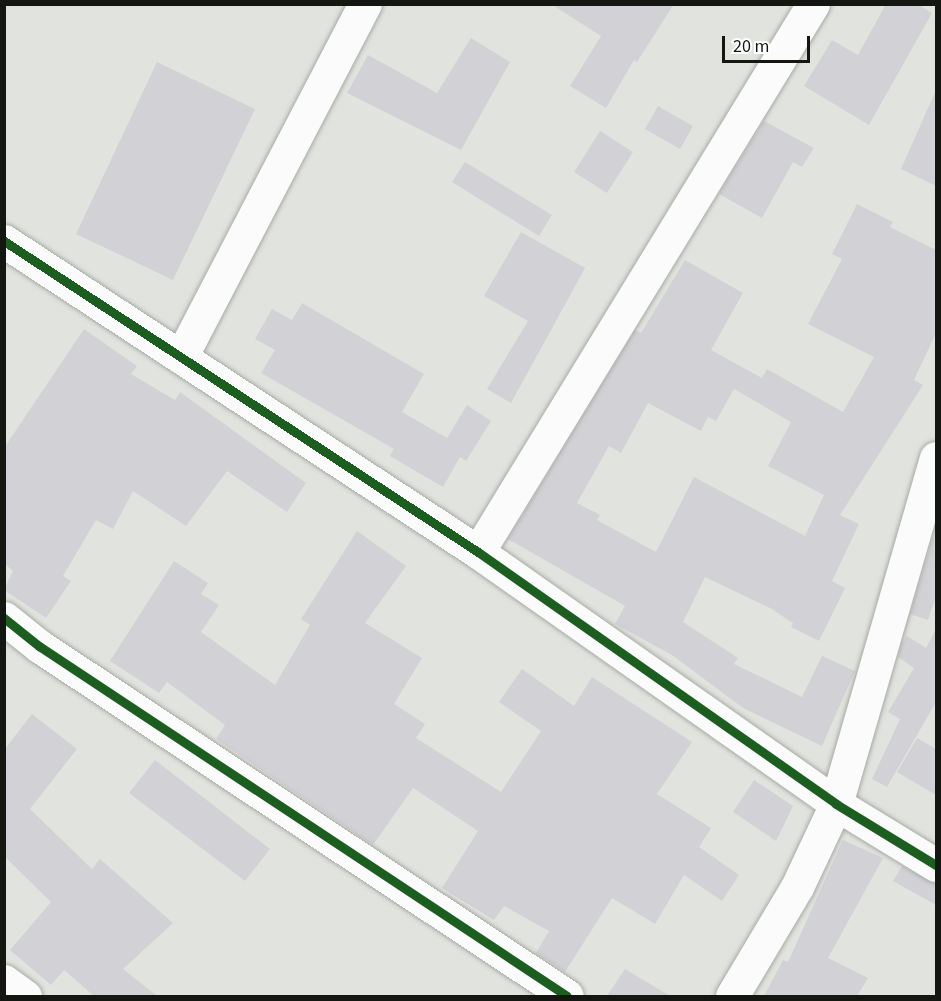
<!DOCTYPE html>
<style>
body{margin:0}
#map{position:relative;width:941px;height:1001px;overflow:hidden;background:#e1e4de;font-family:"Source Sans 3",sans-serif}
div>[style]{position:absolute}
.building>*{inset:0;background:#d2d1d6}
.roads{filter:drop-shadow(0 0 2px #a8aaa6) drop-shadow(0 0 2px #a8aaa6)}
.minor>*{height:33px;margin:-16.5px;padding:0 16.5px;transform-origin:16.5px;border-radius:16.5px;background:#fafbfa}
.cycleway>*{height:9px;margin:-4.5px;padding:0 4.5px;transform-origin:4.5px;border-radius:4.5px;background:#1b5e20}
span{translate:-50% -50%;white-space:nowrap;text-align:center;line-height:1.15;-webkit-text-stroke:6px #fff;paint-order:stroke}
.frame{position:absolute;inset:0;border:6px solid #141612;pointer-events:none}
.scale{position:absolute;left:722px;top:36px;width:88px;height:27px;box-sizing:border-box;border:3px solid #141612;border-top:0;padding-left:8px;font-size:18px;line-height:21px;white-space:nowrap;color:#141612;-webkit-text-stroke:4px #fff;paint-order:stroke}
</style>
<div id="map">
<div class="building">
<i style="clip-path:polygon(551px 4px,674px 4px,637px 62px,634px 60px,606px 108px,570px 86px,601px 36px)"></i>
<i style="clip-path:polygon(886px 4px,917px 4px,932px 13px,869px 125px,804px 86px,832px 40px,858px 55px)"></i>
<i style="clip-path:polygon(471px 38px,510px 62px,461px 150px,347px 93px,368px 55px,437px 93px)"></i>
<i style="clip-path:polygon(157px 62px,255px 109px,173px 280px,76px 234px)"></i>
<i style="clip-path:polygon(936px 90px,936px 186px,901px 169px)"></i>
<i style="clip-path:polygon(658px 106px,693px 126px,680px 149px,645px 129px)"></i>
<i style="clip-path:polygon(764px 121px,814px 148px,802px 167px,793px 162px,762px 218px,719px 194px)"></i>
<i style="clip-path:polygon(600px 131px,633px 152px,607px 193px,574px 172px)"></i>
<i style="clip-path:polygon(465px 162px,552px 215px,539px 236px,452px 182px)"></i>
<i style="clip-path:polygon(evenodd,857px 204px,893px 222px,890px 227px,936px 250px,936px 333px,914px 380px,923px 385px,840px 515px,859px 524px,832px 581px,845px 588px,819px 641px,791px 627px,793px 623px,770px 608px,705px 577px,683px 622px,738px 658px,734px 664px,802px 697px,822px 656px,855px 671px,822px 746px,743px 708px,672px 655px,615px 624px,625px 606px,508px 539px,635px 330px,641px 333px,685px 260px,743px 293px,711px 350px,762px 378px,767px 369px,843px 412px,874px 357px,808px 324px,842px 259px,832px 254px,857px 204px,734px 389px,791px 422px,768px 466px,824px 495px,805px 536px,694px 477px,656px 552px,597px 520px,600px 515px,577px 503px,609px 446px,621px 453px,648px 403px,701px 431px,708px 417px,716px 421px,734px 389px)"></i>
<i style="clip-path:polygon(521px 232px,585px 268px,511px 403px,487px 389px,528px 321px,484px 296px)"></i>
<i style="clip-path:polygon(302px 303px,424px 374px,402px 412px,447px 438px,467px 405px,491px 421px,466px 461px,460px 457px,443px 487px,390px 456px,394px 449px,261px 373px,275px 350px,255px 339px,272px 309px,292px 320px)"></i>
<i style="clip-path:polygon(84px 329px,137px 366px,131px 374px,175px 400px,180px 392px,306px 483px,287px 512px,227px 471px,186px 526px,133px 491px,113px 529px,96px 520px,63px 576px,71px 581px,46px 618px,4px 590px,13px 571px,4px 563px,4px 448px)"></i>
<i style="clip-path:polygon(357px 531px,406px 566px,365px 623px,422px 658px,394px 704px,425px 724px,416px 738px,501px 792px,541px 731px,499px 702px,522px 669px,574px 706px,592px 677px,692px 742px,657px 794px,711px 828px,699px 847px,739px 875px,722px 901px,684px 875px,655px 924px,612px 898px,565px 972px,536px 953px,549px 931px,504px 906px,494px 920px,442px 888px,478px 831px,413px 788px,373px 845px,216px 739px,225px 725px,167px 682px,159px 693px,110px 661px,174px 561px,208px 583px,201px 594px,219px 605px,201px 632px,275px 685px,310px 625px,301px 619px)"></i>
<i style="clip-path:polygon(934px 534px,936px 596px,928px 620px,910px 614px)"></i>
<i style="clip-path:polygon(936px 629px,936px 702px,887px 787px,872px 779px,900px 719px,888px 712px,914px 668px,898px 657px,902px 643px,907px 636px,926px 648px)"></i>
<i style="clip-path:polygon(32px 714px,77px 749px,30px 809px,92px 869px,100px 859px,173px 923px,123px 969px,157px 996px,94px 996px,64px 970px,51px 985px,10px 950px,51px 902px,4px 856px,4px 750px)"></i>
<i style="clip-path:polygon(917px 738px,936px 749px,936px 795px,897px 772px)"></i>
<i style="clip-path:polygon(155px 760px,270px 849px,245px 881px,129px 793px)"></i>
<i style="clip-path:polygon(754px 780px,793px 806px,776px 841px,733px 812px)"></i>
<i style="clip-path:polygon(843px 840px,883px 858px,828px 958px,868px 978px,857px 996px,764px 996px,783px 960px,788px 962px)"></i>
<i style="clip-path:polygon(902px 866px,936px 884px,936px 905px,893px 881px)"></i>
<i style="clip-path:polygon(625px 969px,670px 996px,607px 996px)"></i>
</div>
<div class="roads">
<div class="minor">
<i style="left:4px;top:241px;width:567px;rotate:33.27deg"></i>
<i style="left:478px;top:552px;width:438px;rotate:35.1deg"></i>
<i style="left:836px;top:804px;width:117px;rotate:31.4deg"></i>
<i style="left:181px;top:357px;width:398px;rotate:-62.5deg"></i>
<i style="left:478px;top:552px;width:642px;rotate:-58.56deg"></i>
<i style="left:4px;top:618px;width:45px;rotate:38.7deg"></i>
<i style="left:39px;top:646px;width:633px;rotate:33.54deg"></i>
<i style="left:4px;top:981px;width:26px;rotate:36deg"></i>
<i style="left:732px;top:996px;width:127px;rotate:-59.2deg"></i>
<i style="left:797px;top:887px;width:92px;rotate:-64.8deg"></i>
<i style="left:836px;top:804px;width:360px;rotate:-73.9deg"></i>
</div>
</div>
<div class="cycleway">
<i style="left:4px;top:241px;width:567px;rotate:33.27deg"></i>
<i style="left:478px;top:552px;width:438px;rotate:35.1deg"></i>
<i style="left:836px;top:804px;width:117px;rotate:31.4deg"></i>
<i style="left:4px;top:618px;width:45px;rotate:38.7deg"></i>
<i style="left:39px;top:646px;width:633px;rotate:33.54deg"></i>
</div>
<div class="frame"></div>
<div class="scale">20 m</div>
</div>
